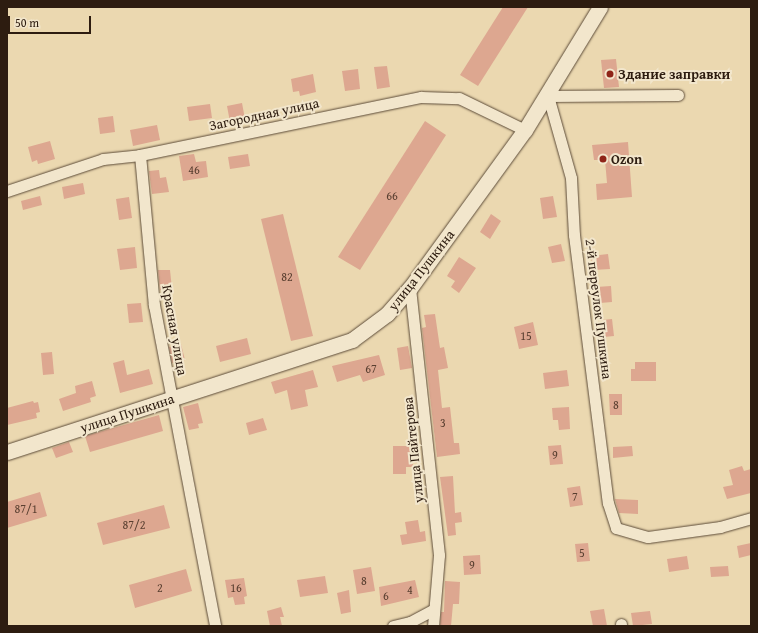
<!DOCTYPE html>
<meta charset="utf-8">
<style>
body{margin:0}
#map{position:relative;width:758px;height:633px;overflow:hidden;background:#ebd8b0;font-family:"Gentium Book Plus",serif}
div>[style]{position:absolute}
.building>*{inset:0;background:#dda790}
.roads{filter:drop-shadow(0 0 1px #5c4b38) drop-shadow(0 0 1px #5c4b38)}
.minor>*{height:11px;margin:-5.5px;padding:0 5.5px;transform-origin:5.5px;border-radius:5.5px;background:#f2e6cc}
.secondary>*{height:15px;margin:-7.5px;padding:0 7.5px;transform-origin:7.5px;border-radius:7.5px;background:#f2e6cc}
.dots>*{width:11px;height:11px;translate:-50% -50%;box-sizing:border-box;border:2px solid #f2e6cc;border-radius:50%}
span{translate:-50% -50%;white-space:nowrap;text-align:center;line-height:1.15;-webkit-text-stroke:4px #f2e6cc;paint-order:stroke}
.number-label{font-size:12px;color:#593f30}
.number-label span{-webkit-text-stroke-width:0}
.poi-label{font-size:14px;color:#2d1c10;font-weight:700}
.left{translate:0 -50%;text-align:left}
.street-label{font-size:14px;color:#2d1c10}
.frame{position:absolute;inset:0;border:8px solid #2d1c10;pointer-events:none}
.scale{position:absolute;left:8px;top:16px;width:83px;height:18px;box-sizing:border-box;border:2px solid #2d1c10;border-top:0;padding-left:5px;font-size:12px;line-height:14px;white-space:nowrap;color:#2d1c10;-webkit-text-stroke:3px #f2e6cc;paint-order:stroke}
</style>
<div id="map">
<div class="building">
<i style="clip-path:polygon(503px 7px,528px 7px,478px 86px,460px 75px)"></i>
<i style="clip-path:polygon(616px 59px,619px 87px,604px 88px,601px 60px)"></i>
<i style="clip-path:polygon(387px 66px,390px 87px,377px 89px,374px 67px)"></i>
<i style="clip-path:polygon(358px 69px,360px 89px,345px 91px,342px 71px)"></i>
<i style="clip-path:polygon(313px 74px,316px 92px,300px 96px,299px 91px,293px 92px,291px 79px)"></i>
<i style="clip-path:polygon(242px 103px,245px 119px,230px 122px,227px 106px)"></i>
<i style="clip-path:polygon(210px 104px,212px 118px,189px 121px,187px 107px)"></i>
<i style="clip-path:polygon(113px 116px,115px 132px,100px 134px,98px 118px)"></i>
<i style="clip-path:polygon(425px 121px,446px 135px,360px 270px,338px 257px)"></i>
<i style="clip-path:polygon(157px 125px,160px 140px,133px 146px,130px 130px)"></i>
<i style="clip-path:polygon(50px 141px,55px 159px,38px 164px,37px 160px,32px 162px,28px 147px)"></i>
<i style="clip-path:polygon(628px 142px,632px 197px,597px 200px,596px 184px,607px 183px,605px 160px,594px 160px,592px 145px)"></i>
<i style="clip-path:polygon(194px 154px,196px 162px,206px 161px,208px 177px,183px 181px,179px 156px)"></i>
<i style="clip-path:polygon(248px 154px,250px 166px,230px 169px,228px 157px)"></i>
<i style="clip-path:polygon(159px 170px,160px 178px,166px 177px,169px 192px,152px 194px,149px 171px)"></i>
<i style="clip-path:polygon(83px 183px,85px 194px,64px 199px,62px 187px)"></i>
<i style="clip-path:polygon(40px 196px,42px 205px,23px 210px,21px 201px)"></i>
<i style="clip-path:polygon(553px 196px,557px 217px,543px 219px,540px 198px)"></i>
<i style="clip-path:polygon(129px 197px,132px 218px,119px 220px,116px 199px)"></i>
<i style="clip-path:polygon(283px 214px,313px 336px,291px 341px,261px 219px)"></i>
<i style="clip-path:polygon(491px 214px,501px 221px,490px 239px,480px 232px)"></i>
<i style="clip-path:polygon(561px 244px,565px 261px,552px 263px,548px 247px)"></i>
<i style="clip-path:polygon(135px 247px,137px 268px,120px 270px,117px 249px)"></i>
<i style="clip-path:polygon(608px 254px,610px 269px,593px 270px,591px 256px)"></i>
<i style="clip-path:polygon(459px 257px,476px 268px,459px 293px,451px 287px,455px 281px,447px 276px)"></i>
<i style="clip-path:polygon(158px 270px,170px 270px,172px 289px,160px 290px)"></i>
<i style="clip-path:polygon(611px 286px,612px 302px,600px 303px,600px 295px,596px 296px,596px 287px)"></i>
<i style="clip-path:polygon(141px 303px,143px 322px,129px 323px,127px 304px)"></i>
<i style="clip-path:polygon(435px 314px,440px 348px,444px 347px,448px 368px,438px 370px,442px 408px,450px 407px,454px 443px,459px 443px,460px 454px,437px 457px,422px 328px,426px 327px,424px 315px)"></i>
<i style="clip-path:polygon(612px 319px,614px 336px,604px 337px,602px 320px)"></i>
<i style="clip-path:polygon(533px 322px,538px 345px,519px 349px,514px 327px)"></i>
<i style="clip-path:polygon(247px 338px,251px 354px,220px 362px,216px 346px)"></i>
<i style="clip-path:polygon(181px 344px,185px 360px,172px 363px,169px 347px)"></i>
<i style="clip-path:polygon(408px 346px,412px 368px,400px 370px,397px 348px)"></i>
<i style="clip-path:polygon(52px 352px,54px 374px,43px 375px,41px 353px)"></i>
<i style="clip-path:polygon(379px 355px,385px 375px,363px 382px,360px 375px,337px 382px,332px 366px)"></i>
<i style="clip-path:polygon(124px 360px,127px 375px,149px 369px,153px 384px,120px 393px,113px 363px)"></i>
<i style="clip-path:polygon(635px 362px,656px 362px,656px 381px,631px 381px,631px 369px,635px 369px)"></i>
<i style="clip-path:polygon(313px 370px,318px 387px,305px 390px,308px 406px,291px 410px,287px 390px,275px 394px,271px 382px)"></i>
<i style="clip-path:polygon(567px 370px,569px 386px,545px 389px,543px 373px)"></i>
<i style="clip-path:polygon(92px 381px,96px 396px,90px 398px,91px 402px,63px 411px,59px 399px,76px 393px,75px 386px)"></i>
<i style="clip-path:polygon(609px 394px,622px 394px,622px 415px,610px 415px)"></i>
<i style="clip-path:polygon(33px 401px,34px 403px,38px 402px,40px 412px,36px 413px,37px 418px,7px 425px,7px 408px)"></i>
<i style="clip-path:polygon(198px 403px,203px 423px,198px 424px,199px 428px,189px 430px,183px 407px)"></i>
<i style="clip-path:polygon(569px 407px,570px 429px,559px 430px,558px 420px,553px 420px,552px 408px)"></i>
<i style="clip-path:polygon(159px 415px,163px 431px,90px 452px,85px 436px)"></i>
<i style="clip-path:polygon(263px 418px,267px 430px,249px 435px,246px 423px)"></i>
<i style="clip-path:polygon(69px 442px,73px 452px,56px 458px,52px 448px)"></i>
<i style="clip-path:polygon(561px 445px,563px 464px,550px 465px,548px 446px)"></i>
<i style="clip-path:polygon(393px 446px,410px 446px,410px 454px,417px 454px,417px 463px,413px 463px,413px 467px,406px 467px,406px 474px,393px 474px)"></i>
<i style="clip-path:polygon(632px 446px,633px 456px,613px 458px,613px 447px)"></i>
<i style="clip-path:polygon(742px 466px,744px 471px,751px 469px,751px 493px,727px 499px,723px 487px,733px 485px,729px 470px)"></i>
<i style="clip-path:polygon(453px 476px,455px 513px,461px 512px,462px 522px,455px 523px,456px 535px,448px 536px,440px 477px)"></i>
<i style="clip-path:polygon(580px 486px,583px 505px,570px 507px,567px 488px)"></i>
<i style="clip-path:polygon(40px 492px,47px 516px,7px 528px,7px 502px)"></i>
<i style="clip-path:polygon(615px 499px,638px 500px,638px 514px,619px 513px)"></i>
<i style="clip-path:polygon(164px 505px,170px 528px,103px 545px,97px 523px)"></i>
<i style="clip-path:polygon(418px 520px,420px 532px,425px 531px,426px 541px,402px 545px,400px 535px,407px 534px,405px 522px)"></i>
<i style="clip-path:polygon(588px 543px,590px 561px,577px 562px,575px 544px)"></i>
<i style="clip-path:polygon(751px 543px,751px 555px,739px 558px,737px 546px)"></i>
<i style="clip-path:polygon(480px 555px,481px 574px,464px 575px,463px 556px)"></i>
<i style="clip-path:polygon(687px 556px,689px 569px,669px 572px,667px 559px)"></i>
<i style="clip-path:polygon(728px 566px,729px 576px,711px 577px,710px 567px)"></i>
<i style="clip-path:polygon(371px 567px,375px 591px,357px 594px,353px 570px)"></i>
<i style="clip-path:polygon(186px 569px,192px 591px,135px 608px,129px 585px)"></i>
<i style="clip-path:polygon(325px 576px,328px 593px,300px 597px,297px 580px)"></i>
<i style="clip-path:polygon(244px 578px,247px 596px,244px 597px,245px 604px,235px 605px,233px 597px,228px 598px,225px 580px)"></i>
<i style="clip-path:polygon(415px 580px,419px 597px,381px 606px,379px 587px)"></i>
<i style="clip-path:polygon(445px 581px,460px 582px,459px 604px,453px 604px,451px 626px,440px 626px,441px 612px,444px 612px)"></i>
<i style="clip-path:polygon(349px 590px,351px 612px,341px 614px,337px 593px)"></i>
<i style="clip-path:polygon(281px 607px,284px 617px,280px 617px,282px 626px,270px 626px,267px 611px)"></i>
<i style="clip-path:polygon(604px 609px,607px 626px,593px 626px,590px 611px)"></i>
<i style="clip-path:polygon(650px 611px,652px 624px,633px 626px,631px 613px)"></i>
</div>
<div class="roads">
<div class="minor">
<i style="left:678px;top:95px;width:130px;rotate:179.6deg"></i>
<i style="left:548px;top:96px;width:85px;rotate:74.3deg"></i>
<i style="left:571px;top:178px;width:57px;rotate:87deg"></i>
<i style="left:574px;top:235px;width:270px;rotate:82.8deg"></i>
<i style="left:608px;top:503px;width:26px;rotate:72deg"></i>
<i style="left:616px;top:528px;width:33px;rotate:16deg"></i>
<i style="left:648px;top:537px;width:73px;rotate:-7.9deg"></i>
<i style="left:720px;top:527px;width:32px;rotate:-16deg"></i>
<i style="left:140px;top:155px;width:151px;rotate:84.7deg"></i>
<i style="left:154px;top:305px;width:327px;rotate:79.2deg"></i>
<i style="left:7px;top:191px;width:101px;rotate:-18.4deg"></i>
<i style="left:103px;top:159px;width:37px;rotate:-6deg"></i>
<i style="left:140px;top:155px;width:287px;rotate:-11.7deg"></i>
<i style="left:421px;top:97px;width:38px;rotate:2deg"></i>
<i style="left:459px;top:98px;width:73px;rotate:25.9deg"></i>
<i style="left:410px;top:288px;width:269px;rotate:83.8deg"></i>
<i style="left:439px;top:555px;width:71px;rotate:94.8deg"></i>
<i style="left:621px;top:624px;width:2px;rotate:90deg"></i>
<i style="left:393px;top:626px;width:17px;rotate:-13deg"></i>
<i style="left:410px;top:622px;width:27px;rotate:-28deg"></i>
</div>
<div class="secondary">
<i style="left:7px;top:452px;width:363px;rotate:-18deg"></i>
<i style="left:352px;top:340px;width:44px;rotate:-36.6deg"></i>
<i style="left:387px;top:314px;width:35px;rotate:-49deg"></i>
<i style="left:410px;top:288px;width:195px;rotate:-54deg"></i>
<i style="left:525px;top:130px;width:144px;rotate:-58.6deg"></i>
</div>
</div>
<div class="dots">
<i style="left:610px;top:74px;background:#8f2418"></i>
<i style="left:603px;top:159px;background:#8f2418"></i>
</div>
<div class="number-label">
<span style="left:194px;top:170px">46</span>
<span style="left:392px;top:196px">66</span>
<span style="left:287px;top:277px">82</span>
<span style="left:526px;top:336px">15</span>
<span style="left:371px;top:369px">67</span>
<span style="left:616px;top:405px">8</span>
<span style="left:443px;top:423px">3</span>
<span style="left:555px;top:455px">9</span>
<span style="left:575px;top:497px">7</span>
<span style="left:26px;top:509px">87/1</span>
<span style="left:134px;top:525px">87/2</span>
<span style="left:582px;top:553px">5</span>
<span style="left:472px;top:565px">9</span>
<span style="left:364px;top:581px">8</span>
<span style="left:160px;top:588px">2</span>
<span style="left:236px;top:588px">16</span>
<span style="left:410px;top:590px">4</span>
<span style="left:386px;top:596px">6</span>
</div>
<div class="poi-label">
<span class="left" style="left:618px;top:74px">Здание заправки</span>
<span class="left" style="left:611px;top:159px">Ozon</span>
</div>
<div class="street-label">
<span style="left:264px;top:114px;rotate:-12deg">Загородная улица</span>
<span style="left:421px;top:270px;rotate:-52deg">улица Пушкина</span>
<span style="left:599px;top:309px;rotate:83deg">2-й переулок Пушкина</span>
<span style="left:175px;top:330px;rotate:80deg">Красная улица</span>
<span style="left:127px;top:413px;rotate:-18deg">улица Пушкина</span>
<span style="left:413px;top:450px;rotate:-96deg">улица Пайтерова</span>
</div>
<div class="frame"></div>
<div class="scale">50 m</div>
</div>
